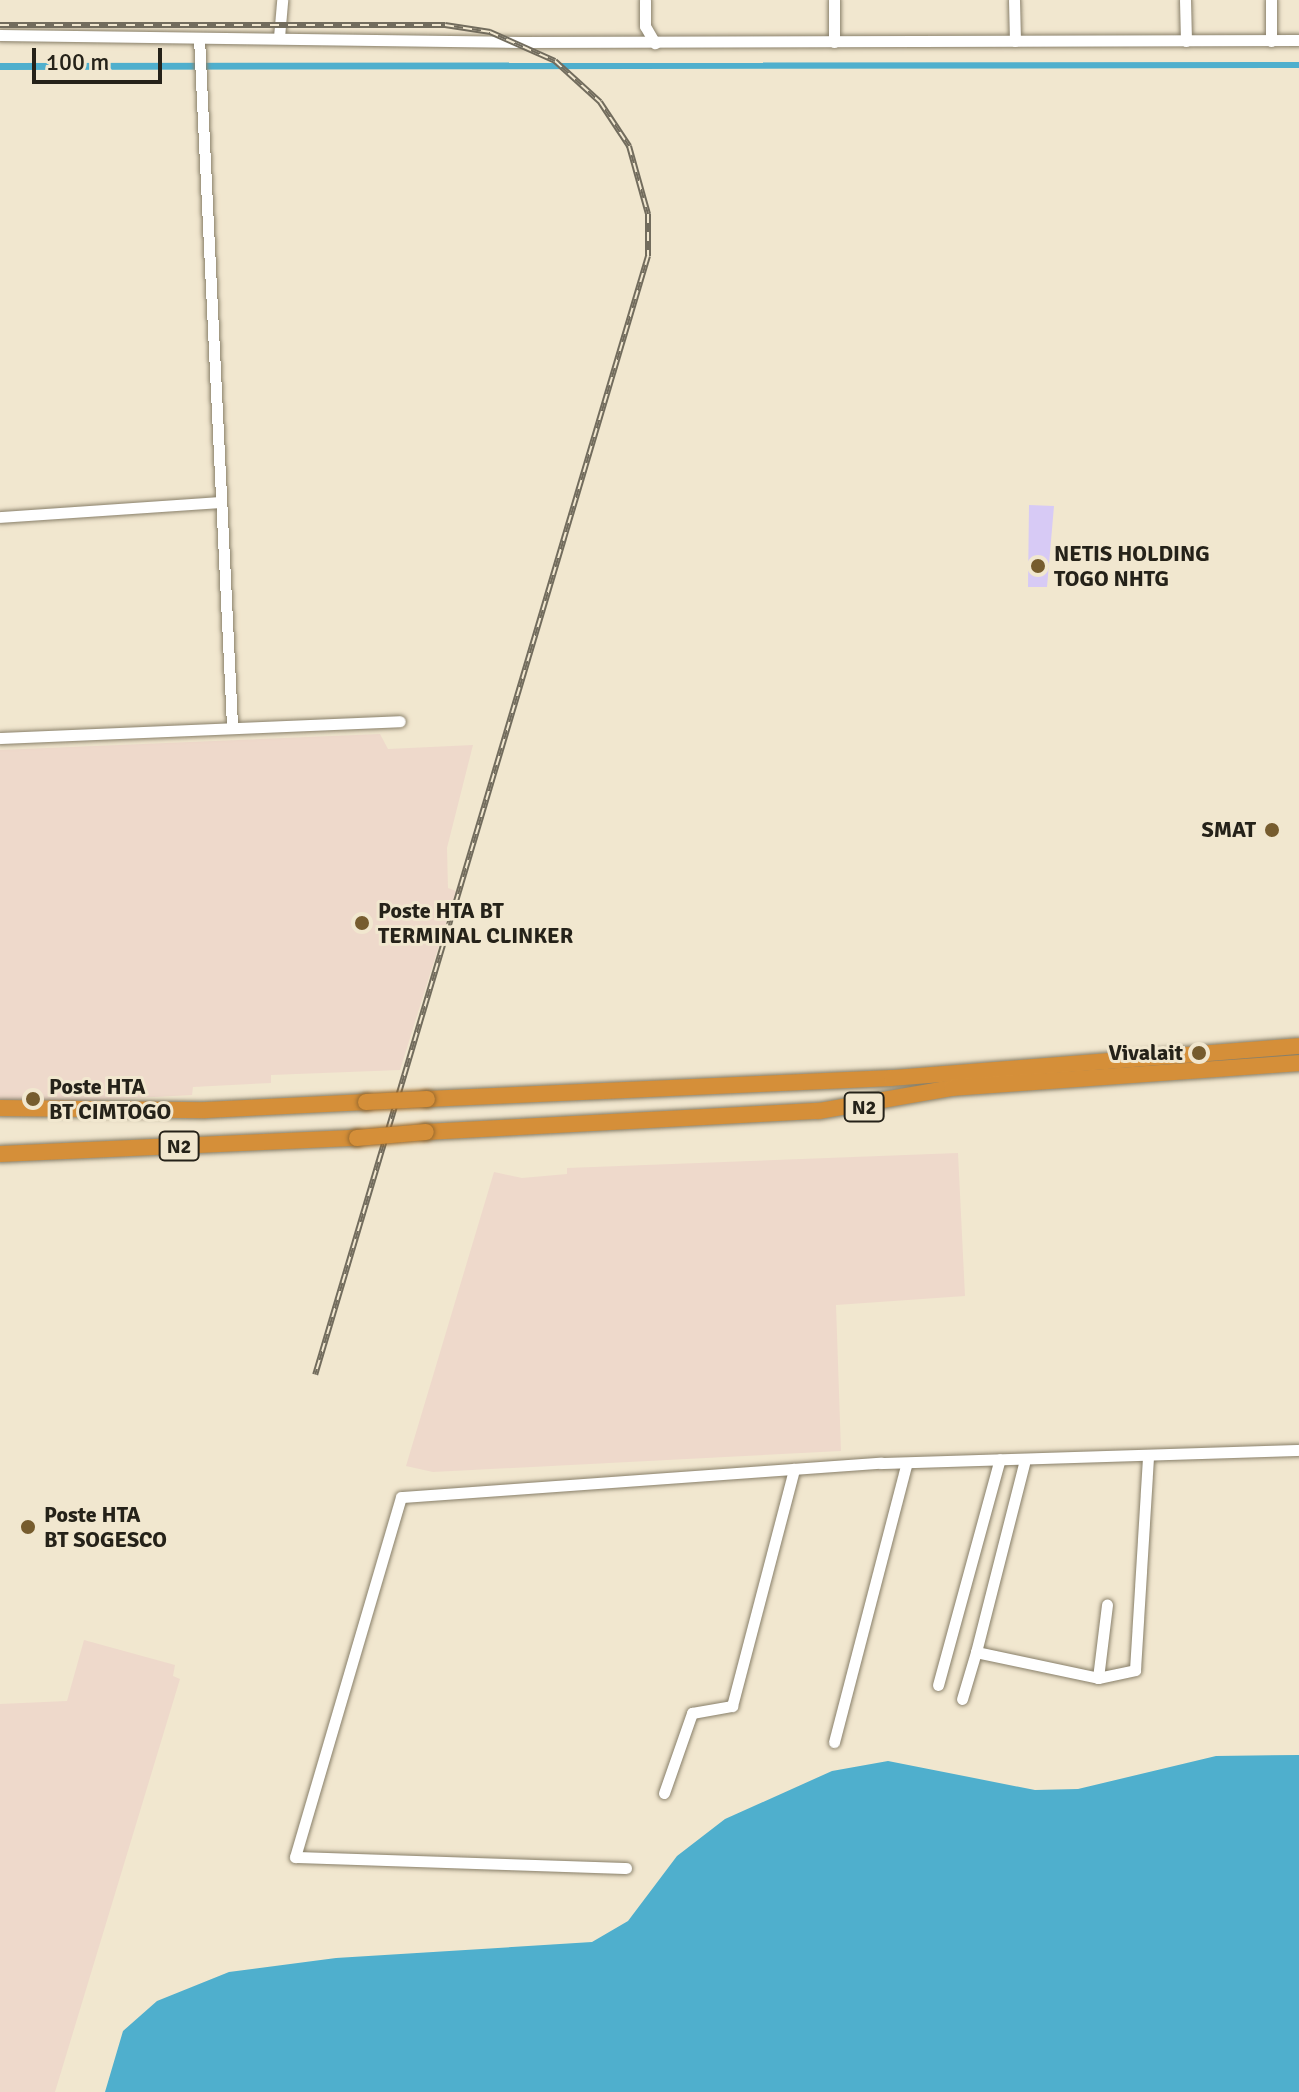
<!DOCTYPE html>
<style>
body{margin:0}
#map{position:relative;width:1299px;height:2092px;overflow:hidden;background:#f1e7cf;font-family:Signika,sans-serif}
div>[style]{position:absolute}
.industrial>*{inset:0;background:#eed9cb}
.water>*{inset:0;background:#4fafcd}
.building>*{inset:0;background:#d7caf5}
.roads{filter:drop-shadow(0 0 2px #887f69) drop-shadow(0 0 2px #887f69)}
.minor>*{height:11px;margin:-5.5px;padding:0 5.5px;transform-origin:5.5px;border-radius:5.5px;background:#fff}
.highway>*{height:16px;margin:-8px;padding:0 8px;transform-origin:8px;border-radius:8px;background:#d58f39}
.rail>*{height:6px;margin-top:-3px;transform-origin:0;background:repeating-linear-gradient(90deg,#f1e7cf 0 9px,#726c5d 0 18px);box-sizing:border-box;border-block:2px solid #726c5d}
.bridges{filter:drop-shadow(0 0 2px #97692e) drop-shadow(0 0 2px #97692e)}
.highway-bridge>*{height:16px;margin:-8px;padding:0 8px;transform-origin:8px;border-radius:8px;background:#d58f39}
.dots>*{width:22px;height:22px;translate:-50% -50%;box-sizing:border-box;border:4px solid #f1e7cf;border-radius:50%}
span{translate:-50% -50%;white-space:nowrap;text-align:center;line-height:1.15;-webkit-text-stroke:6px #f1e7cf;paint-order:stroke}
.shield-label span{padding:2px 6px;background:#f1e7cf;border:2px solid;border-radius:6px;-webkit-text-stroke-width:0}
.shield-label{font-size:20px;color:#252219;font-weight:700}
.poi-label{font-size:22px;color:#252219;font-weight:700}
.left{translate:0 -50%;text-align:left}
.right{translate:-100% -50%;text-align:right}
.scale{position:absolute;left:32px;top:48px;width:130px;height:36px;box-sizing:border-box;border:4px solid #252219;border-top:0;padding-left:10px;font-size:24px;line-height:28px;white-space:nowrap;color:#252219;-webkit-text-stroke:6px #f1e7cf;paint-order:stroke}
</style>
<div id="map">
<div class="industrial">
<i style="clip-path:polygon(380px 734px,388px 749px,473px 745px,447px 848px,448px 888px,456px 891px,400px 1070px,271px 1075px,271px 1083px,193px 1087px,192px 1095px,0 1105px,0 750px)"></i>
<i style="clip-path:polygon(958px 1153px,965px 1296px,836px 1305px,841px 1451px,433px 1472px,406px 1466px,494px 1172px,522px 1178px,567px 1174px,567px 1168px)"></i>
<i style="clip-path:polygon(84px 1640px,175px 1665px,173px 1676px,180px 1679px,55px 2092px,0 2092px,0 1704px,67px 1701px)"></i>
</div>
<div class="water">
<i style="clip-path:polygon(1299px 62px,1299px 68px,0 70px,0 63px)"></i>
<i style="clip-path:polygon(1299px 1755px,1299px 2092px,105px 2092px,123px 2031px,157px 2001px,229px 1972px,336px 1958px,592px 1942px,628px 1921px,677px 1856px,725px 1819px,832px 1771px,888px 1761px,1035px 1790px,1078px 1789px,1216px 1756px)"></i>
</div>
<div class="building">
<i style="clip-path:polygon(1029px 505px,1054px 506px,1047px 587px,1028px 587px)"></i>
</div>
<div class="roads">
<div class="minor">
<i style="left:645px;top:0;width:26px;rotate:90deg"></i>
<i style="left:645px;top:26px;width:20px;rotate:60deg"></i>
<i style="left:1014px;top:0;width:41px;rotate:88.6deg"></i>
<i style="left:1185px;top:0;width:41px;rotate:88.6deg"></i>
<i style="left:0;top:35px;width:521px;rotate:0.77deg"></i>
<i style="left:521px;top:42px;width:778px;rotate:-0.15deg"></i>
<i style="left:279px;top:37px;width:37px;rotate:-85deg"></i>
<i style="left:199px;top:38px;width:689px;rotate:87.25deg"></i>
<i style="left:1271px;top:41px;width:41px;rotate:-90deg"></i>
<i style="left:834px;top:42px;width:42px;rotate:-90deg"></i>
<i style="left:0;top:517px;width:219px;rotate:-3.9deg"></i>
<i style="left:0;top:738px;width:400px;rotate:-2.4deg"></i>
<i style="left:976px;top:1652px;width:195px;rotate:-75.7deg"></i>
<i style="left:1098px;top:1678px;width:74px;rotate:-83deg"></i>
<i style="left:938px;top:1685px;width:234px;rotate:-74.7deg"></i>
<i style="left:962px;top:1699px;width:49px;rotate:-73.4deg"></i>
<i style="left:976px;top:1652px;width:125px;rotate:12deg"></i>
<i style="left:1098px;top:1678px;width:38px;rotate:-12deg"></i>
<i style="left:1135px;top:1670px;width:215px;rotate:-86.5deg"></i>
<i style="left:834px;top:1742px;width:286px;rotate:-75.4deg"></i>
<i style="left:664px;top:1793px;width:85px;rotate:-70.7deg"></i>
<i style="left:692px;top:1713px;width:41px;rotate:-9.9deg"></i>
<i style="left:732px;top:1706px;width:245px;rotate:-75.3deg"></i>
<i style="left:626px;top:1868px;width:331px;rotate:-178.1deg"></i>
<i style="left:295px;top:1857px;width:375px;rotate:-73.6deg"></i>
<i style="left:401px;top:1497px;width:481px;rotate:-4.1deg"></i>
<i style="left:881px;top:1463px;width:418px;rotate:-1.8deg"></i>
</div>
<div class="highway">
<i style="left:427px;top:1099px;width:465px;rotate:-2.6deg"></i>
<i style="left:892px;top:1078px;width:408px;rotate:-4.5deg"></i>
<i style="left:0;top:1108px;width:206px;rotate:0.6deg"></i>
<i style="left:206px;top:1110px;width:160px;rotate:-2.9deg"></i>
<i style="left:426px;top:1132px;width:394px;rotate:-3.1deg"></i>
<i style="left:819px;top:1111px;width:135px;rotate:-9.8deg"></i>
<i style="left:952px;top:1088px;width:348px;rotate:-4.1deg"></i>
<i style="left:0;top:1154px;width:357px;rotate:-2.6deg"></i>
</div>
</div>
<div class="rail">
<i style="left:0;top:25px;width:445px"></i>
<i style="left:445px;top:25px;width:46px;rotate:8.8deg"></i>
<i style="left:490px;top:32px;width:71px;rotate:24deg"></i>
<i style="left:555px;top:61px;width:61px;rotate:42.3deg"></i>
<i style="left:600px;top:102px;width:53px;rotate:56.6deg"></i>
<i style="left:629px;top:146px;width:71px;rotate:74.4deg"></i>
<i style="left:648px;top:214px;width:42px;rotate:90deg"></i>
<i style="left:648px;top:256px;width:1167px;rotate:106.57deg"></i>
</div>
<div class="bridges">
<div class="highway-bridge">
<i style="left:366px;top:1102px;width:61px;rotate:-2.8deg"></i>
<i style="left:357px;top:1138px;width:69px;rotate:-5deg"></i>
</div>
</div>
<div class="dots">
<i style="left:1038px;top:566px;background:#765c2e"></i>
<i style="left:1272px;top:830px;background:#765c2e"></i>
<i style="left:362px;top:923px;background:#765c2e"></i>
<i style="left:1199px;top:1053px;background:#765c2e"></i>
<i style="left:33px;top:1099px;background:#765c2e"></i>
<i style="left:28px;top:1527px;background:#765c2e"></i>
</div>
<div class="shield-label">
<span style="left:864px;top:1107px">N2</span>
<span style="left:179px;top:1146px">N2</span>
</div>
<div class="poi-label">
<span class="left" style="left:1054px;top:566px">NETIS HOLDING<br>TOGO NHTG</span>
<span class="right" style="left:1256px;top:830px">SMAT</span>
<span class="left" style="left:378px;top:923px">Poste HTA BT<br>TERMINAL CLINKER</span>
<span class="right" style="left:1183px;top:1053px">Vivalait</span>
<span class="left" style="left:49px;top:1099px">Poste HTA<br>BT CIMTOGO</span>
<span class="left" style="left:44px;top:1527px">Poste HTA<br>BT SOGESCO</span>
</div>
<div class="scale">100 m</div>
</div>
